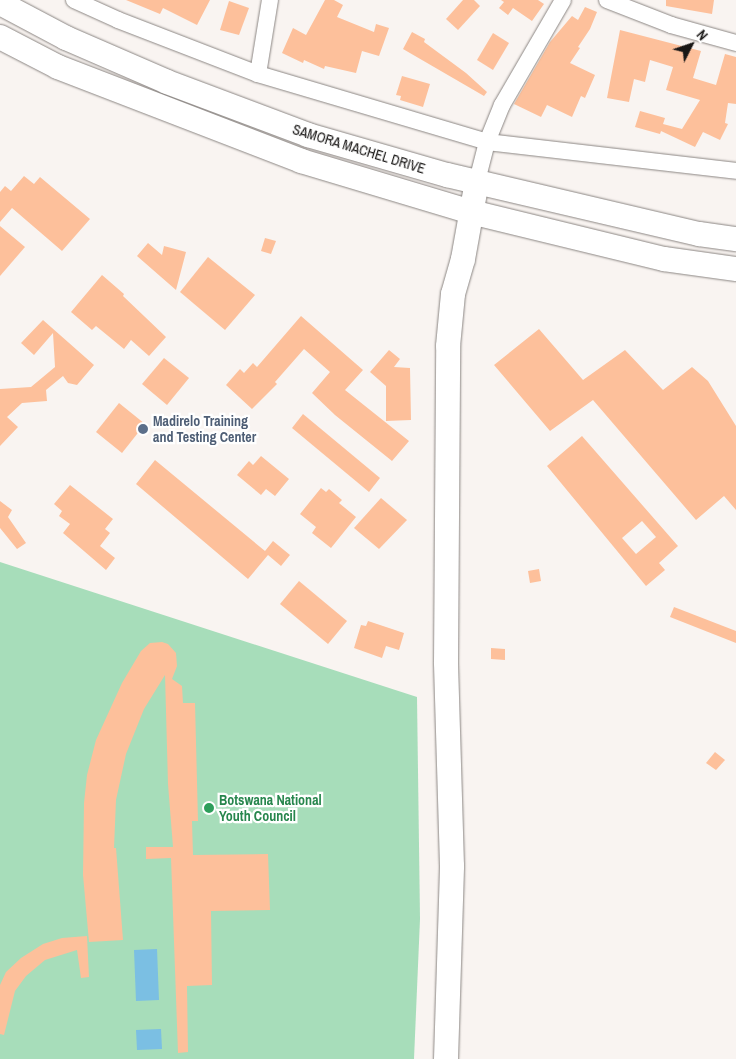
<!DOCTYPE html>
<style>
body{margin:0}
#map{position:relative;width:736px;height:1059px;overflow:hidden;background:#f9f4f1;font-family:"Archivo Narrow",sans-serif}
div>[style]{position:absolute}
.green>*{inset:0;background:#a7ddba}
.water>*{inset:0;background:#7bbfe3}
.building>*{inset:0;background:#fdc09b}
.roads{filter:drop-shadow(0 0 1px #8b8683) drop-shadow(0 0 1px #8b8683)}
.street>*{height:16px;margin:-8px;padding:0 8px;transform-origin:8px;border-radius:8px;background:#fff}
.secondary>*{height:24px;margin:-12px;padding:0 12px;transform-origin:12px;border-radius:12px;background:#fff}
.dots>*{width:14px;height:14px;translate:-50% -50%;box-sizing:border-box;border:2px solid #fff;border-radius:50%}
span{translate:-50% -50%;white-space:nowrap;text-align:center;line-height:1.15;-webkit-text-stroke:4.5px #fff;paint-order:stroke}
.street-label{font-size:14px;color:#191716}
.service-label{font-size:14px;color:#4e5e75;font-weight:700}
.left{translate:0 -50%;text-align:left}
.leisure-label{font-size:14px;color:#27864d;font-weight:700}
.north{position:absolute;left:666px;top:20px;width:50px;height:50px;-webkit-text-stroke:4px #fff;paint-order:stroke;rotate:49deg;font-size:14px;font-weight:700;line-height:20px;text-align:center;color:#191716}
.north::after{content:'';display:block;margin:auto;width:18px;height:22px;background:#191716;clip-path:polygon(50% 0,100% 100%,50% 72%,0 100%)}
</style>
<div id="map">
<div class="green">
<i style="clip-path:polygon(0 562px,417px 697px,420px 919px,414px 1059px,0 1059px)"></i>
</div>
<div class="water">
<i style="clip-path:polygon(157px 949px,159px 1000px,136px 1001px,134px 950px)"></i>
<i style="clip-path:polygon(161px 1029px,162px 1049px,137px 1050px,136px 1030px)"></i>
</div>
<div class="building">
<i style="clip-path:polygon(126px 0,210px 0,197px 25px,163px 8px,160px 14px)"></i>
<i style="clip-path:polygon(325px 0,334px 0,343px 5px,337px 17px,374px 32px,376px 24px,389px 28px,379px 56px,362px 51px,356px 73px,325px 66px,324px 69px,304px 60px,303px 63px,282px 53px,293px 28px,306px 35px)"></i>
<i style="clip-path:polygon(463px 0,474px 0,480px 6px,458px 30px,446px 19px)"></i>
<i style="clip-path:polygon(501px 0,538px 0,544px 4px,532px 21px,513px 8px,508px 15px,499px 8px,504px 2px)"></i>
<i style="clip-path:polygon(666px 0,714px 0,712px 14px,666px 6px)"></i>
<i style="clip-path:polygon(229px 1px,249px 8px,239px 35px,220px 30px)"></i>
<i style="clip-path:polygon(585px 7px,597px 12px,590px 29px,578px 47px,580px 48px,570px 63px,595px 75px,585px 98px,581px 96px,572px 117px,547px 105px,541px 117px,514px 104px,550px 42px,572px 16px,578px 20px)"></i>
<i style="clip-path:polygon(620px 30px,701px 51px,693px 78px,716px 85px,725px 54px,736px 57px,736px 104px,728px 103px,725px 123px,728px 124px,720px 140px,703px 132px,695px 147px,661px 131px,660px 134px,635px 127px,640px 111px,665px 118px,663px 124px,682px 129px,700px 100px,666px 90px,673px 67px,650px 60px,645px 82px,634px 79px,629px 102px,607px 98px)"></i>
<i style="clip-path:polygon(412px 32px,425px 39px,424px 42px,466px 73px,487px 92px,484px 96px,403px 49px)"></i>
<i style="clip-path:polygon(493px 33px,509px 43px,493px 70px,477px 60px)"></i>
<i style="clip-path:polygon(402px 76px,430px 84px,423px 107px,400px 100px,401px 96px,396px 95px)"></i>
<i style="clip-path:polygon(24px 176px,34px 184px,40px 177px,90px 219px,62px 251px,12px 208px,0 222px,0 192px,5px 186px,11px 191px)"></i>
<i style="clip-path:polygon(0 226px,25px 247px,0 276px)"></i>
<i style="clip-path:polygon(265px 238px,276px 241px,271px 254px,261px 251px)"></i>
<i style="clip-path:polygon(148px 243px,162px 255px,164px 246px,186px 252px,176px 290px,137px 256px)"></i>
<i style="clip-path:polygon(208px 257px,255px 295px,225px 330px,180px 292px)"></i>
<i style="clip-path:polygon(102px 275px,124px 294px,123px 296px,166px 337px,149px 356px,131px 340px,124px 349px,96px 326px,92px 330px,71px 312px)"></i>
<i style="clip-path:polygon(301px 316px,363px 370px,345px 390px,409px 441px,392px 461px,335px 415px,312px 393px,330px 372px,304px 349px,275px 382px,277px 384px,252px 409px,226px 385px,240px 369px,244px 373px,253px 363px,257px 367px)"></i>
<i style="clip-path:polygon(43px 320px,94px 365px,77px 385px,68px 383px,63px 376px,46px 390px,47px 401px,22px 403px,7px 417px,18px 427px,0 446px,0 389px,31px 387px,55px 367px,53px 333px,34px 355px,21px 343px)"></i>
<i style="clip-path:polygon(539px 329px,583px 380px,625px 350px,663px 390px,692px 367px,708px 381px,736px 426px,736px 510px,724px 496px,696px 520px,593px 400px,550px 431px,494px 365px)"></i>
<i style="clip-path:polygon(389px 350px,400px 359px,394px 367px,410px 368px,411px 420px,386px 421px,386px 386px,370px 372px)"></i>
<i style="clip-path:polygon(164px 358px,189px 378px,167px 405px,142px 384px)"></i>
<i style="clip-path:polygon(119px 403px,145px 424px,122px 453px,96px 432px)"></i>
<i style="clip-path:polygon(303px 414px,380px 478px,369px 492px,292px 428px)"></i>
<i style="clip-path:polygon(evenodd,582px 436px,678px 546px,659px 563px,665px 570px,646px 586px,547px 466px,582px 436px,642px 521px,656px 537px,636px 554px,622px 538px,642px 521px)"></i>
<i style="clip-path:polygon(261px 456px,289px 479px,275px 496px,266px 489px,261px 495px,237px 475px,249px 461px,253px 465px)"></i>
<i style="clip-path:polygon(155px 460px,265px 551px,273px 541px,290px 555px,281px 566px,268px 555px,248px 579px,136px 484px)"></i>
<i style="clip-path:polygon(70px 485px,113px 519px,105px 529px,110px 533px,100px 546px,115px 558px,106px 570px,63px 533px,70px 524px,59px 516px,62px 511px,54px 504px)"></i>
<i style="clip-path:polygon(321px 488px,326px 492px,329px 489px,342px 500px,339px 503px,356px 517px,331px 548px,312px 533px,316px 527px,300px 514px)"></i>
<i style="clip-path:polygon(381px 498px,407px 520px,379px 549px,354px 528px)"></i>
<i style="clip-path:polygon(0 501px,12px 510px,8px 517px,26px 543px,17px 549px,0 528px)"></i>
<i style="clip-path:polygon(539px 569px,541px 581px,530px 583px,528px 571px)"></i>
<i style="clip-path:polygon(299px 581px,347px 621px,328px 644px,280px 604px)"></i>
<i style="clip-path:polygon(674px 607px,736px 631px,736px 643px,670px 617px)"></i>
<i style="clip-path:polygon(368px 621px,404px 633px,399px 650px,386px 646px,382px 658px,354px 648px,361px 625px,366px 626px)"></i>
<i style="clip-path:polygon(162px 642px,168px 644px,176px 653px,177px 666px,172px 679px,182px 686px,183px 703px,195px 703px,198px 821px,192px 821px,193px 855px,268px 854px,270px 910px,211px 911px,212px 985px,187px 986px,188px 1052px,178px 1053px,171px 858px,146px 859px,146px 847px,173px 847px,168px 784px,165px 675px,144px 709px,126px 754px,116px 800px,114px 848px,116px 848px,123px 940px,89px 942px,83px 875px,84px 803px,87px 775px,96px 740px,122px 683px,141px 651px,150px 643px)"></i>
<i style="clip-path:polygon(491px 648px,505px 649px,505px 660px,491px 659px)"></i>
<i style="clip-path:polygon(715px 752px,725px 760px,716px 770px,706px 763px)"></i>
<i style="clip-path:polygon(87px 936px,89px 977px,81px 978px,77px 950px,45px 960px,26px 976px,15px 991px,4px 1035px,0 1034px,0 985px,6px 972px,21px 958px,43px 944px,62px 938px)"></i>
</div>
<div class="roads">
<div class="street">
<i style="left:74px;top:0;width:48px;rotate:24.4deg"></i>
<i style="left:118px;top:20px;width:150px;rotate:21.1deg"></i>
<i style="left:258px;top:74px;width:239px;rotate:16.5deg"></i>
<i style="left:487px;top:142px;width:251px;rotate:6.6deg"></i>
<i style="left:607px;top:0;width:69px;rotate:21.3deg"></i>
<i style="left:671px;top:25px;width:67px;rotate:15.5deg"></i>
<i style="left:258px;top:74px;width:75px;rotate:-80.8deg"></i>
<i style="left:477px;top:181px;width:40px;rotate:-75.6deg"></i>
<i style="left:487px;top:142px;width:40px;rotate:-68deg"></i>
<i style="left:502px;top:105px;width:121px;rotate:-59.8deg"></i>
</div>
<div class="secondary">
<i style="left:0;top:3px;width:75px;rotate:27.9deg"></i>
<i style="left:66px;top:38px;width:110px;rotate:23.5deg"></i>
<i style="left:167px;top:82px;width:151px;rotate:20.6deg"></i>
<i style="left:308px;top:135px;width:145px;rotate:16.1deg"></i>
<i style="left:447px;top:175px;width:259px;rotate:13.2deg"></i>
<i style="left:699px;top:234px;width:37px;rotate:8deg"></i>
<i style="left:0;top:37px;width:65px;rotate:27.3deg"></i>
<i style="left:58px;top:67px;width:261px;rotate:21.1deg"></i>
<i style="left:301px;top:161px;width:177px;rotate:16.7deg"></i>
<i style="left:471px;top:212px;width:199px;rotate:13.7deg"></i>
<i style="left:664px;top:259px;width:73px;rotate:7.9deg"></i>
<i style="left:446px;top:1059px;width:193px;rotate:-88.2deg"></i>
<i style="left:452px;top:866px;width:204px;rotate:-91.7deg"></i>
<i style="left:446px;top:662px;width:316px;rotate:-89.6deg"></i>
<i style="left:448px;top:346px;width:52px;rotate:-84.5deg"></i>
<i style="left:453px;top:294px;width:36px;rotate:-74deg"></i>
<i style="left:463px;top:259px;width:79px;rotate:-79.8deg"></i>
</div>
</div>
<div class="dots">
<i style="left:143px;top:429px;background:#5c6f8a"></i>
<i style="left:209px;top:808px;background:#2e9e5b"></i>
</div>
<div class="street-label">
<span style="left:359px;top:149px;rotate:17deg">SAMORA MACHEL DRIVE</span>
</div>
<div class="service-label">
<span class="left" style="left:153px;top:429px">Madirelo Training<br>and Testing Center</span>
</div>
<div class="leisure-label">
<span class="left" style="left:219px;top:808px">Botswana National<br>Youth Council</span>
</div>
<div class="north">N</div>
</div>
